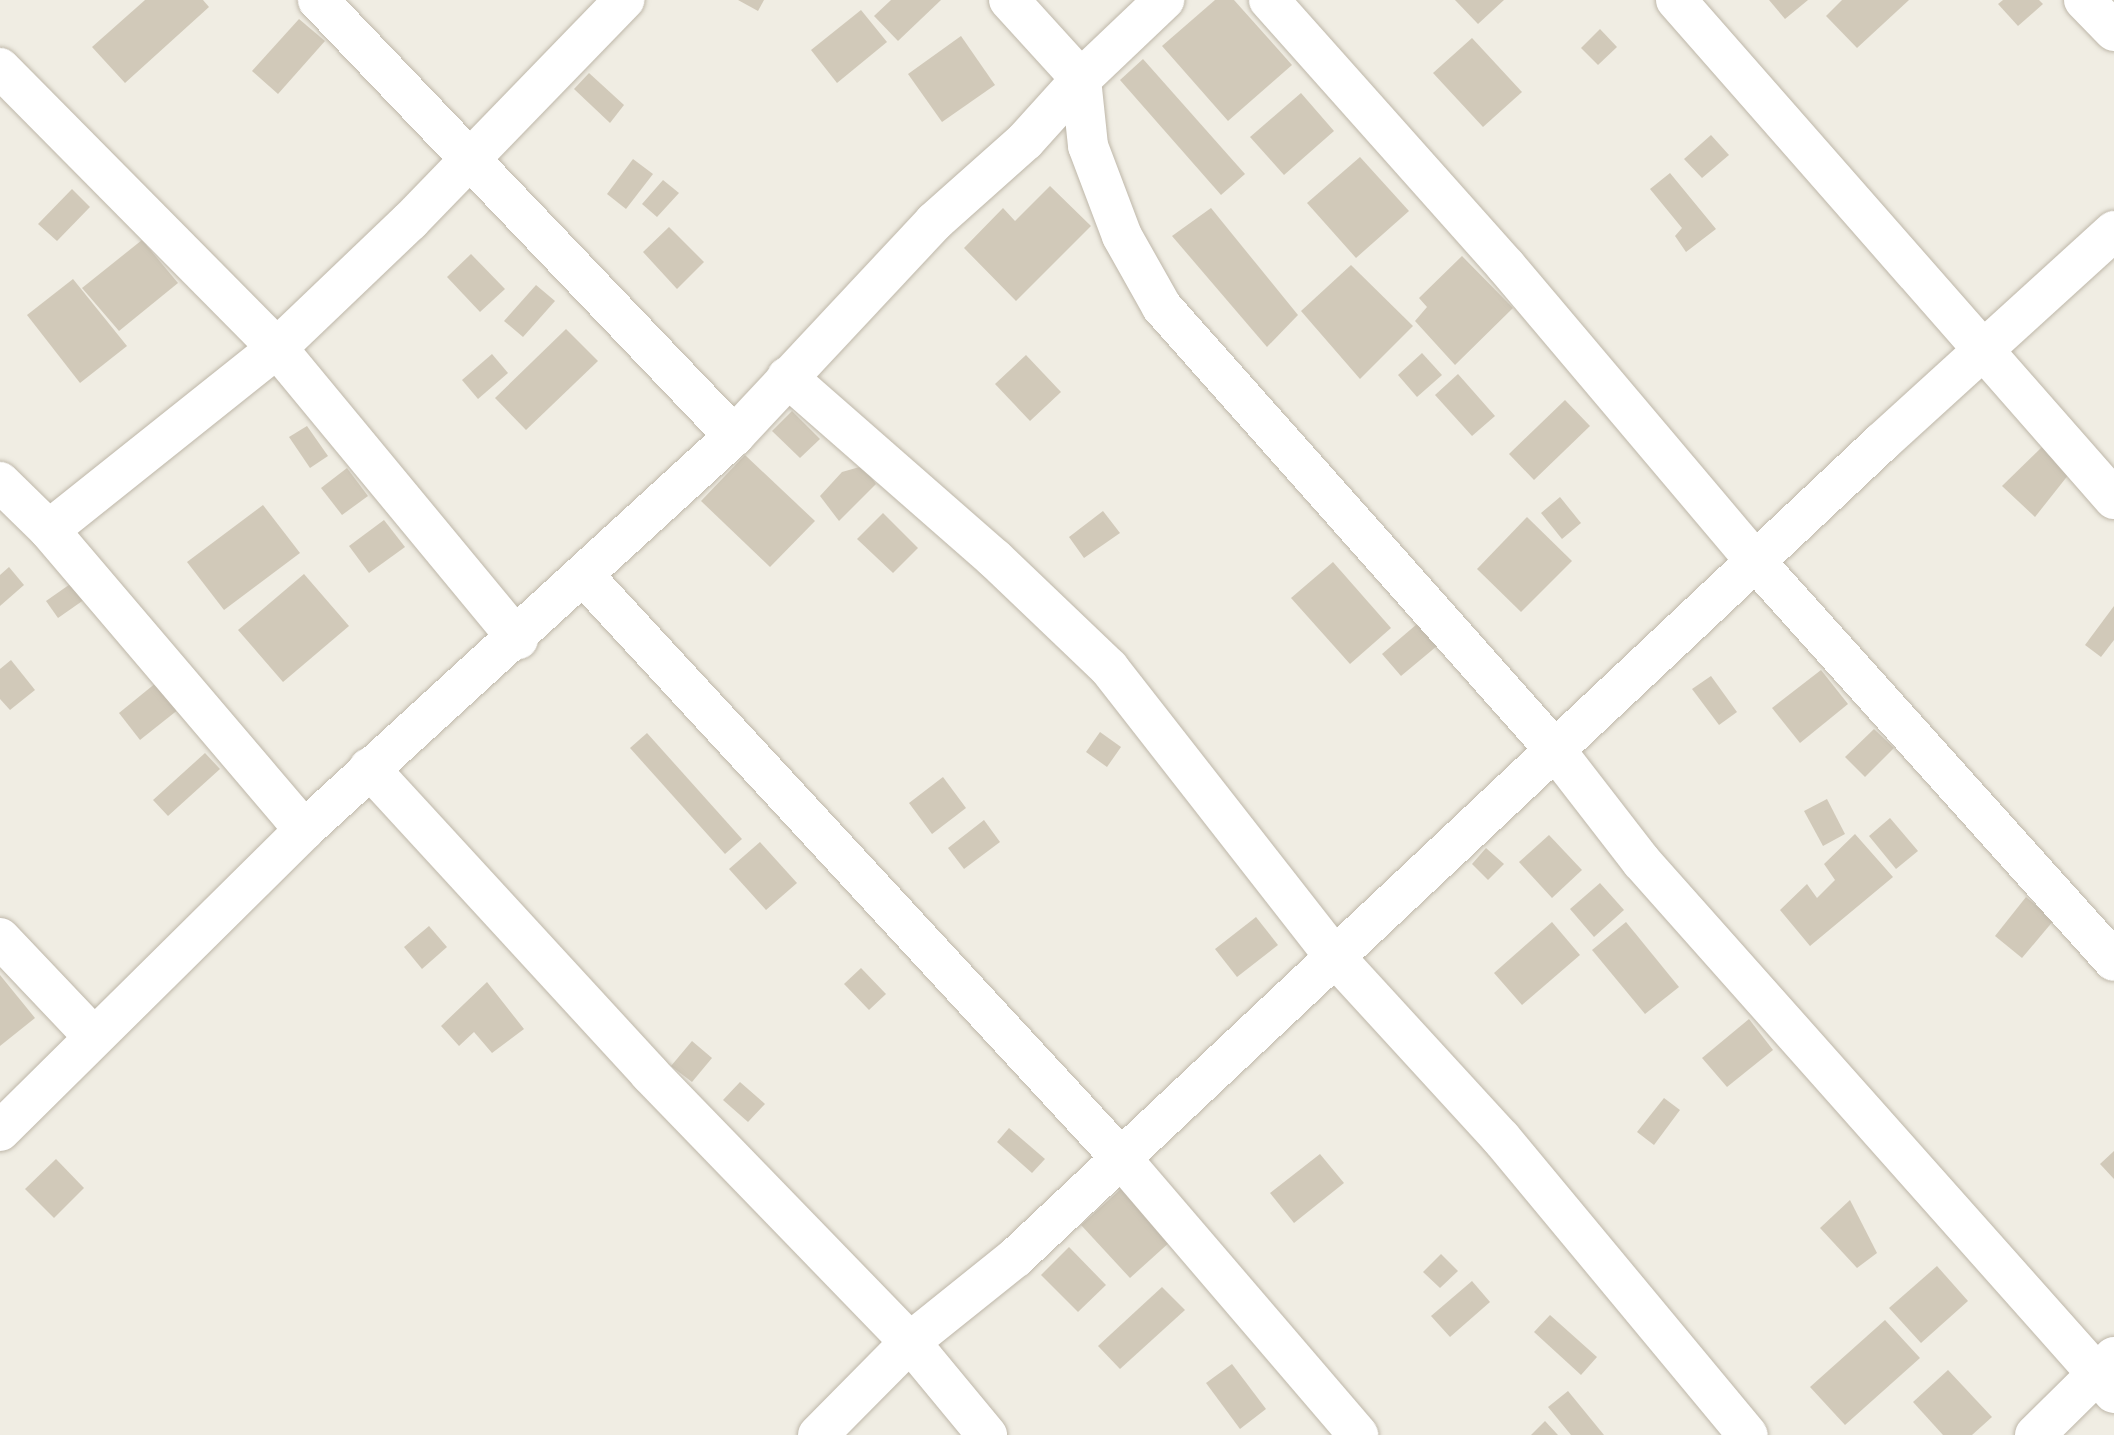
<!DOCTYPE html>
<style>
body{margin:0}
#map{position:relative;width:2114px;height:1435px;overflow:hidden;background:#f0ede3;font-family:"Space Grotesk",sans-serif}
div>[style]{position:absolute}
.building>*{inset:0;background:#d1c9b9}
.roads{filter:drop-shadow(0 0 2px #beb7a9) drop-shadow(0 0 2px #beb7a9)}
.street>*{height:40px;margin:-20px;padding:0 20px;transform-origin:20px;border-radius:20px;background:#fff}
span{translate:-50% -50%;white-space:nowrap;text-align:center;line-height:1.15;-webkit-text-stroke:6px #fff;paint-order:stroke}
</style>
<div id="map">
<div class="building">
<i style="clip-path:polygon(145px 0,203px 0,209px 7px,125px 83px,92px 47px)"></i>
<i style="clip-path:polygon(738px 0,764px 0,758px 11px)"></i>
<i style="clip-path:polygon(891px 0,941px 0,898px 41px,874px 16px)"></i>
<i style="clip-path:polygon(1215px 0,1234px 0,1292px 65px,1228px 121px,1162px 46px)"></i>
<i style="clip-path:polygon(1455px 0,1504px 0,1478px 24px)"></i>
<i style="clip-path:polygon(1769px 0,1808px 0,1785px 19px)"></i>
<i style="clip-path:polygon(1842px 0,1909px 0,1857px 48px,1826px 16px)"></i>
<i style="clip-path:polygon(2003px 0,2039px 0,2043px 4px,2018px 26px,1998px 4px)"></i>
<i style="clip-path:polygon(861px 10px,887px 42px,837px 83px,811px 50px)"></i>
<i style="clip-path:polygon(299px 19px,325px 41px,278px 94px,252px 71px)"></i>
<i style="clip-path:polygon(1600px 29px,1617px 47px,1598px 65px,1581px 48px)"></i>
<i style="clip-path:polygon(961px 36px,995px 85px,942px 122px,908px 74px)"></i>
<i style="clip-path:polygon(1472px 38px,1522px 92px,1483px 127px,1433px 73px)"></i>
<i style="clip-path:polygon(1143px 59px,1245px 174px,1221px 195px,1120px 80px)"></i>
<i style="clip-path:polygon(589px 73px,624px 105px,610px 123px,574px 89px)"></i>
<i style="clip-path:polygon(1301px 93px,1334px 131px,1284px 175px,1250px 137px)"></i>
<i style="clip-path:polygon(1711px 135px,1729px 155px,1702px 178px,1684px 159px)"></i>
<i style="clip-path:polygon(1360px 157px,1409px 211px,1356px 258px,1307px 203px)"></i>
<i style="clip-path:polygon(633px 159px,653px 174px,626px 209px,607px 194px)"></i>
<i style="clip-path:polygon(1670px 173px,1716px 229px,1686px 252px,1675px 236px,1682px 228px,1650px 189px)"></i>
<i style="clip-path:polygon(663px 180px,679px 193px,657px 217px,642px 204px)"></i>
<i style="clip-path:polygon(1050px 186px,1091px 226px,1016px 301px,964px 248px,1003px 208px,1015px 221px)"></i>
<i style="clip-path:polygon(72px 189px,90px 207px,57px 241px,38px 224px)"></i>
<i style="clip-path:polygon(1211px 208px,1298px 315px,1267px 347px,1172px 236px)"></i>
<i style="clip-path:polygon(669px 227px,704px 262px,677px 289px,643px 252px)"></i>
<i style="clip-path:polygon(142px 240px,178px 283px,119px 331px,82px 288px)"></i>
<i style="clip-path:polygon(471px 254px,505px 289px,480px 312px,447px 277px)"></i>
<i style="clip-path:polygon(1462px 256px,1513px 308px,1455px 365px,1415px 321px,1427px 307px,1419px 298px)"></i>
<i style="clip-path:polygon(1351px 265px,1413px 326px,1360px 379px,1301px 311px)"></i>
<i style="clip-path:polygon(73px 279px,127px 346px,80px 383px,27px 315px)"></i>
<i style="clip-path:polygon(536px 285px,555px 301px,523px 337px,504px 321px)"></i>
<i style="clip-path:polygon(566px 329px,598px 361px,526px 430px,495px 398px)"></i>
<i style="clip-path:polygon(1422px 353px,1442px 375px,1417px 397px,1398px 375px)"></i>
<i style="clip-path:polygon(492px 354px,508px 373px,478px 399px,462px 380px)"></i>
<i style="clip-path:polygon(1026px 355px,1061px 392px,1030px 421px,995px 384px)"></i>
<i style="clip-path:polygon(1458px 374px,1495px 416px,1472px 436px,1435px 395px)"></i>
<i style="clip-path:polygon(1565px 400px,1590px 426px,1534px 480px,1509px 454px)"></i>
<i style="clip-path:polygon(792px 411px,820px 439px,800px 458px,772px 431px)"></i>
<i style="clip-path:polygon(307px 426px,328px 456px,310px 468px,289px 437px)"></i>
<i style="clip-path:polygon(2043px 446px,2073px 469px,2035px 517px,2002px 486px)"></i>
<i style="clip-path:polygon(745px 455px,815px 521px,770px 567px,701px 501px)"></i>
<i style="clip-path:polygon(863px 466px,876px 484px,839px 521px,820px 496px,842px 472px)"></i>
<i style="clip-path:polygon(347px 468px,368px 496px,342px 515px,321px 488px)"></i>
<i style="clip-path:polygon(1560px 497px,1581px 523px,1562px 539px,1541px 513px)"></i>
<i style="clip-path:polygon(263px 505px,300px 553px,224px 610px,187px 562px)"></i>
<i style="clip-path:polygon(1103px 511px,1120px 533px,1084px 558px,1069px 537px)"></i>
<i style="clip-path:polygon(883px 513px,918px 548px,893px 573px,857px 539px)"></i>
<i style="clip-path:polygon(1527px 517px,1572px 561px,1521px 612px,1477px 569px)"></i>
<i style="clip-path:polygon(384px 520px,405px 547px,369px 573px,349px 546px)"></i>
<i style="clip-path:polygon(1333px 562px,1391px 628px,1350px 664px,1291px 598px)"></i>
<i style="clip-path:polygon(9px 567px,24px 585px,0 606px,0 575px)"></i>
<i style="clip-path:polygon(304px 574px,349px 626px,283px 682px,238px 630px)"></i>
<i style="clip-path:polygon(76px 580px,88px 597px,58px 618px,46px 601px)"></i>
<i style="clip-path:polygon(2114px 606px,2114px 640px,2101px 657px,2085px 645px)"></i>
<i style="clip-path:polygon(1417px 624px,1437px 646px,1401px 676px,1382px 654px)"></i>
<i style="clip-path:polygon(11px 660px,35px 690px,10px 710px,0 699px,0 669px)"></i>
<i style="clip-path:polygon(1821px 670px,1848px 704px,1800px 743px,1772px 708px)"></i>
<i style="clip-path:polygon(1711px 676px,1737px 712px,1719px 725px,1692px 689px)"></i>
<i style="clip-path:polygon(162px 678px,184px 705px,140px 740px,119px 713px)"></i>
<i style="clip-path:polygon(1874px 729px,1894px 748px,1865px 777px,1845px 757px)"></i>
<i style="clip-path:polygon(1100px 732px,1121px 747px,1107px 767px,1086px 752px)"></i>
<i style="clip-path:polygon(647px 733px,742px 839px,725px 854px,630px 748px)"></i>
<i style="clip-path:polygon(205px 753px,220px 769px,168px 816px,153px 800px)"></i>
<i style="clip-path:polygon(943px 777px,966px 808px,932px 834px,909px 803px)"></i>
<i style="clip-path:polygon(1827px 799px,1845px 834px,1823px 846px,1804px 811px)"></i>
<i style="clip-path:polygon(1890px 818px,1918px 851px,1896px 869px,1869px 836px)"></i>
<i style="clip-path:polygon(984px 820px,1000px 842px,964px 869px,948px 848px)"></i>
<i style="clip-path:polygon(1855px 834px,1893px 877px,1810px 946px,1780px 910px,1807px 884px,1817px 898px,1835px 880px,1824px 864px)"></i>
<i style="clip-path:polygon(1549px 835px,1582px 870px,1552px 898px,1519px 862px)"></i>
<i style="clip-path:polygon(760px 842px,797px 883px,766px 910px,729px 869px)"></i>
<i style="clip-path:polygon(1486px 848px,1504px 864px,1488px 880px,1472px 864px)"></i>
<i style="clip-path:polygon(1600px 883px,1624px 910px,1594px 937px,1570px 909px)"></i>
<i style="clip-path:polygon(2026px 897px,2054px 920px,2022px 958px,1995px 936px)"></i>
<i style="clip-path:polygon(1256px 917px,1278px 945px,1237px 977px,1215px 949px)"></i>
<i style="clip-path:polygon(1552px 922px,1580px 955px,1522px 1005px,1494px 973px)"></i>
<i style="clip-path:polygon(1626px 922px,1679px 987px,1645px 1014px,1592px 950px)"></i>
<i style="clip-path:polygon(429px 926px,447px 947px,422px 969px,404px 947px)"></i>
<i style="clip-path:polygon(861px 968px,886px 994px,869px 1010px,844px 984px)"></i>
<i style="clip-path:polygon(0 975px,35px 1018px,0 1046px)"></i>
<i style="clip-path:polygon(487px 982px,524px 1029px,492px 1053px,474px 1032px,459px 1046px,441px 1026px)"></i>
<i style="clip-path:polygon(1749px 1019px,1773px 1050px,1727px 1087px,1702px 1058px)"></i>
<i style="clip-path:polygon(692px 1041px,712px 1058px,692px 1082px,671px 1066px)"></i>
<i style="clip-path:polygon(740px 1082px,765px 1104px,748px 1122px,723px 1100px)"></i>
<i style="clip-path:polygon(1664px 1098px,1680px 1110px,1654px 1145px,1637px 1132px)"></i>
<i style="clip-path:polygon(1009px 1128px,1045px 1159px,1032px 1173px,997px 1142px)"></i>
<i style="clip-path:polygon(2114px 1151px,2114px 1179px,2100px 1164px)"></i>
<i style="clip-path:polygon(1320px 1154px,1344px 1183px,1294px 1223px,1270px 1193px)"></i>
<i style="clip-path:polygon(56px 1159px,84px 1188px,54px 1218px,25px 1189px)"></i>
<i style="clip-path:polygon(1122px 1188px,1171px 1241px,1130px 1278px,1081px 1225px)"></i>
<i style="clip-path:polygon(1850px 1200px,1877px 1253px,1857px 1268px,1820px 1228px)"></i>
<i style="clip-path:polygon(1069px 1247px,1106px 1285px,1078px 1312px,1041px 1275px)"></i>
<i style="clip-path:polygon(1441px 1254px,1458px 1271px,1440px 1288px,1423px 1272px)"></i>
<i style="clip-path:polygon(1937px 1266px,1968px 1301px,1921px 1343px,1889px 1308px)"></i>
<i style="clip-path:polygon(1472px 1281px,1490px 1302px,1450px 1337px,1431px 1316px)"></i>
<i style="clip-path:polygon(1162px 1287px,1185px 1310px,1120px 1369px,1098px 1346px)"></i>
<i style="clip-path:polygon(1550px 1315px,1597px 1357px,1581px 1375px,1534px 1332px)"></i>
<i style="clip-path:polygon(1885px 1320px,1920px 1358px,1845px 1425px,1810px 1387px)"></i>
<i style="clip-path:polygon(1232px 1364px,1266px 1409px,1240px 1429px,1206px 1383px)"></i>
<i style="clip-path:polygon(1948px 1370px,1992px 1417px,1972px 1435px,1943px 1435px,1913px 1402px)"></i>
<i style="clip-path:polygon(1568px 1391px,1604px 1435px,1571px 1435px,1548px 1407px)"></i>
<i style="clip-path:polygon(1545px 1421px,1558px 1435px,1531px 1435px)"></i>
</div>
<div class="roads">
<div class="street">
<i style="left:318px;top:0;width:603px;rotate:46.34deg"></i>
<i style="left:1009px;top:0;width:107px;rotate:47.7deg"></i>
<i style="left:1081px;top:79px;width:67px;rotate:84deg"></i>
<i style="left:1088px;top:146px;width:96px;rotate:69.3deg"></i>
<i style="left:1122px;top:236px;width:81px;rotate:60.6deg"></i>
<i style="left:1162px;top:307px;width:594px;rotate:48.41deg"></i>
<i style="left:1556px;top:751px;width:139px;rotate:52.3deg"></i>
<i style="left:1641px;top:861px;width:712px;rotate:48.36deg"></i>
<i style="left:1269px;top:0;width:356px;rotate:48.3deg"></i>
<i style="left:1506px;top:266px;width:386px;rotate:49.8deg"></i>
<i style="left:1755px;top:561px;width:537px;rotate:48.09deg"></i>
<i style="left:1676px;top:0;width:664px;rotate:48.72deg"></i>
<i style="left:2084px;top:0;width:43px;rotate:45.9deg"></i>
<i style="left:0;top:68px;width:394px;rotate:45.3deg"></i>
<i style="left:277px;top:348px;width:378px;rotate:50.4deg"></i>
<i style="left:787px;top:377px;width:276px;rotate:41.2deg"></i>
<i style="left:995px;top:559px;width:158px;rotate:43.7deg"></i>
<i style="left:1109px;top:668px;width:365px;rotate:52deg"></i>
<i style="left:1334px;top:956px;width:247px;rotate:47.5deg"></i>
<i style="left:1501px;top:1138px;width:386px;rotate:50.3deg"></i>
<i style="left:0;top:482px;width:69px;rotate:44.4deg"></i>
<i style="left:49px;top:530px;width:394px;rotate:49.6deg"></i>
<i style="left:49px;top:530px;width:292px;rotate:-38.6deg"></i>
<i style="left:277px;top:348px;width:184px;rotate:-43.7deg"></i>
<i style="left:410px;top:221px;width:308px;rotate:-45.9deg"></i>
<i style="left:583px;top:575px;width:792px;rotate:47.3deg"></i>
<i style="left:1120px;top:1157px;width:366px;rotate:49.4deg"></i>
<i style="left:369px;top:768px;width:415px;rotate:47.4deg"></i>
<i style="left:650px;top:1074px;width:373px;rotate:45.9deg"></i>
<i style="left:910px;top:1342px;width:121px;rotate:50.4deg"></i>
<i style="left:0;top:938px;width:134px;rotate:46.5deg"></i>
<i style="left:0;top:1131px;width:428px;rotate:-44.7deg"></i>
<i style="left:304px;top:830px;width:583px;rotate:-42.5deg"></i>
<i style="left:734px;top:436px;width:293px;rotate:-46.9deg"></i>
<i style="left:934px;top:222px;width:122px;rotate:-41.7deg"></i>
<i style="left:1025px;top:141px;width:84px;rotate:-47.9deg"></i>
<i style="left:1081px;top:79px;width:115px;rotate:-43.6deg"></i>
<i style="left:818px;top:1435px;width:131px;rotate:-45.3deg"></i>
<i style="left:910px;top:1342px;width:136px;rotate:-38.7deg"></i>
<i style="left:1016px;top:1257px;width:1188px;rotate:-43.26deg"></i>
<i style="left:1881px;top:443px;width:315px;rotate:-42.3deg"></i>
<i style="left:2035px;top:1435px;width:111px;rotate:-44.6deg"></i>
</div>
</div>
</div>
